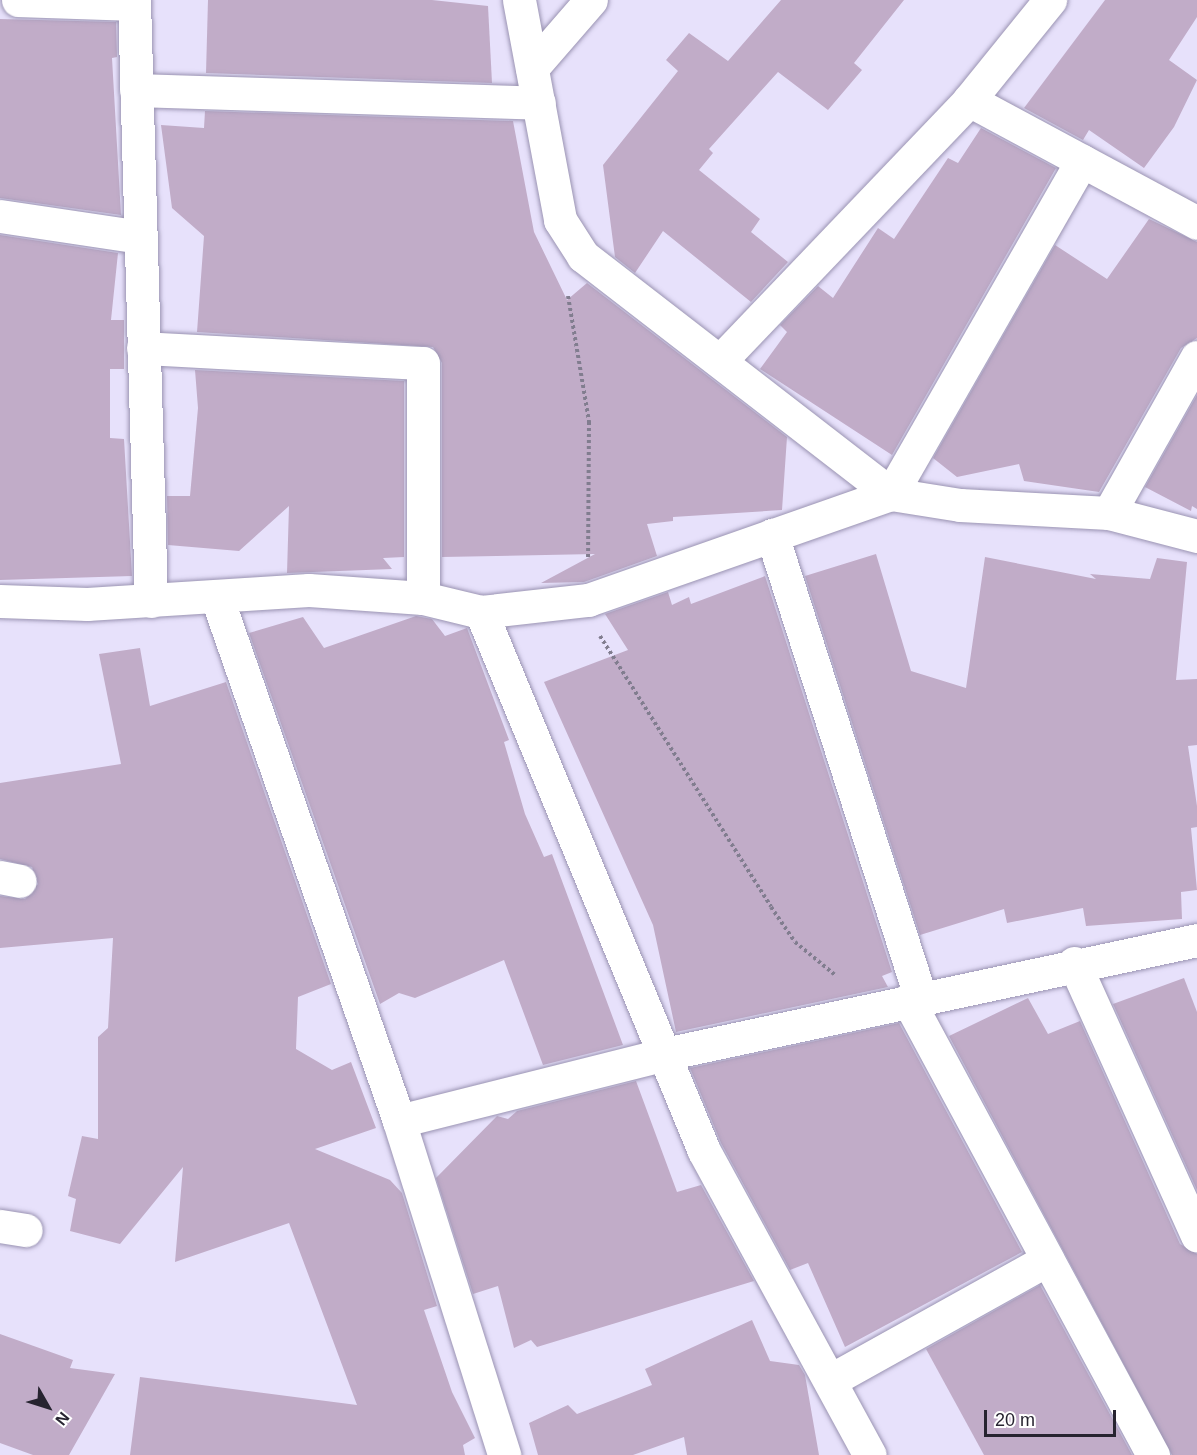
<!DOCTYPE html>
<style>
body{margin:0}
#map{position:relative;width:1197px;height:1455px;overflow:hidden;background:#e7e1fb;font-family:Helvetica,sans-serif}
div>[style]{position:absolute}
.building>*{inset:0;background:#c1acc8}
.path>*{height:4px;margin-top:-2px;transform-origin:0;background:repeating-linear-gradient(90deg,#817d8f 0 3px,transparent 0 6px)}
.roads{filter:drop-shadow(0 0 2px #9a93b2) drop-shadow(0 0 2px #9a93b2)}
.minor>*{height:33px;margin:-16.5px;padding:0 16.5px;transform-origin:16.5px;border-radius:16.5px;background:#fff}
span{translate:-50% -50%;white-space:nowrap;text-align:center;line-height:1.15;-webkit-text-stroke:4.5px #fff;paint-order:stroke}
.north{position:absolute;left:18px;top:1377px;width:60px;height:60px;-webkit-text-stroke:4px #fff;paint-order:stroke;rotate:129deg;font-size:16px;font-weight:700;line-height:24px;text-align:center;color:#272430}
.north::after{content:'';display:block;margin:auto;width:21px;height:27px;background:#272430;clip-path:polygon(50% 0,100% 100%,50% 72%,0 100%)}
.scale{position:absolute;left:984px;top:1410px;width:132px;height:27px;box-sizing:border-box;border:3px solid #272430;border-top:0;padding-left:8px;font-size:18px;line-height:21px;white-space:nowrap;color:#272430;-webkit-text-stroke:4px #fff;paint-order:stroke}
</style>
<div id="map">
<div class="building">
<i style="clip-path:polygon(208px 0,432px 0,488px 6px,492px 83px,206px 73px)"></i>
<i style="clip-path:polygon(781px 0,904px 0,854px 63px,862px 70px,828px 110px,778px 72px,709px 149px,713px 153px,699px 170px,760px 219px,751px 232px,788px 262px,751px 302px,663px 231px,635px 273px,615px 257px,603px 165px,678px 71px,666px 60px,689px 33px,728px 61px)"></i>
<i style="clip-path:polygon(1105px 0,1197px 0,1197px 17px,1169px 60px,1197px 80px,1174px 127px,1144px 168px,1089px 130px,1083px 140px,1024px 108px)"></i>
<i style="clip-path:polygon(0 19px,116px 22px,117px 57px,112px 58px,121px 215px,0 198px)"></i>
<i style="clip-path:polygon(205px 111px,513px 121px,534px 232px,567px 300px,587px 283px,787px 437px,782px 510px,673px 517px,673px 521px,647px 524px,657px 556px,584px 582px,541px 583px,595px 554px,442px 557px,442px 363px,433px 347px,197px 332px,204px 236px,172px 208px,161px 125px,204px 128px)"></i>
<i style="clip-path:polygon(981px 128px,1056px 168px,892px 455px,760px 369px,787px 332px,780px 325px,818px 286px,833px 298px,878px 228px,894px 239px,948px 158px,958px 163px)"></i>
<i style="clip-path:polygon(1149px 219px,1197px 242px,1197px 338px,1181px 348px,1099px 492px,1024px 481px,1019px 464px,957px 477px,933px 458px,1055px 245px,1107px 279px)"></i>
<i style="clip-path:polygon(0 235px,118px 253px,111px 320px,124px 320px,124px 369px,110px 369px,110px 438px,124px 439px,132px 576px,0 580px)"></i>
<i style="clip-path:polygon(195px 370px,404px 381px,404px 557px,383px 558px,392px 569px,287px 573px,289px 506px,239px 551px,168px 545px,167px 496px,190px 496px,198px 408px)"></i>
<i style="clip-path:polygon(1197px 395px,1197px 509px,1192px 506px,1191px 511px,1145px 487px)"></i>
<i style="clip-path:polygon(876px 554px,911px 671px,966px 688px,985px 557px,1096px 579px,1090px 574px,1150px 579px,1157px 558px,1187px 562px,1176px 680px,1197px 679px,1197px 745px,1188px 746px,1197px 806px,1197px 827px,1191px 828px,1197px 890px,1181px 892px,1182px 919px,1086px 926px,1083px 908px,1007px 923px,1004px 909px,920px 935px,805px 576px)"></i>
<i style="clip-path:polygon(765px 576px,892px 972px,882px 976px,888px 987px,676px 1032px,653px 925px,544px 682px,628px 650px,605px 614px,668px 592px,672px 605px,689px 597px,691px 604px)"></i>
<i style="clip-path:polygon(416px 616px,432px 619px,445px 636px,467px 628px,509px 740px,504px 742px,525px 814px,544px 857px,552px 854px,623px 1045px,543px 1065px,504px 960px,415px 998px,399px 993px,380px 1004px,249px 633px,303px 617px,324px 648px)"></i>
<i style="clip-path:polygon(140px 648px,150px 706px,226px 682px,331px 984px,298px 997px,296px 1049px,332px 1070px,351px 1062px,376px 1128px,315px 1149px,390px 1180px,402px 1193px,437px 1306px,424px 1310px,452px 1392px,475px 1438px,463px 1445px,465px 1455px,130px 1455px,140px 1377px,357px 1405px,289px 1223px,175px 1262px,183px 1167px,120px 1244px,70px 1231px,76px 1199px,68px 1196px,82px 1136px,98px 1139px,98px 1037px,108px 1028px,113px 938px,0 948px,0 896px,25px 899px,38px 884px,32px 867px,0 859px,0 783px,121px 764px,99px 654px)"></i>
<i style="clip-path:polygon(1184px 978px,1197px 1012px,1197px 1190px,1113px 1004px)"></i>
<i style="clip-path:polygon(1028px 998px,1048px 1034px,1080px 1021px,1180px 1244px,1197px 1254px,1197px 1455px,1172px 1455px,949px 1036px)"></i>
<i style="clip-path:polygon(899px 1023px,1022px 1252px,845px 1347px,808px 1263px,790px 1270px,721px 1143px,690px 1068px)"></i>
<i style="clip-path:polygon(636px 1081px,677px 1192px,701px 1185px,754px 1281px,537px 1347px,531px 1340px,514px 1348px,498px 1286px,473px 1294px,436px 1178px,497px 1116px,508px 1119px,517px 1111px)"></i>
<i style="clip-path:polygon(1040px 1285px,1132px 1455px,984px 1455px,926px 1349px)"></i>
<i style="clip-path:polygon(752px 1320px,770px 1361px,799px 1365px,805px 1375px,819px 1455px,687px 1455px,684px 1437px,633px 1455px,538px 1455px,529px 1423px,568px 1405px,577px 1414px,652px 1385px,645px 1369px)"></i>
<i style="clip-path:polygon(0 1334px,73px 1360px,70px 1368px,115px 1374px,69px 1455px,33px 1455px,0 1443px)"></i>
</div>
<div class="path">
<i style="left:568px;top:296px;width:128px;rotate:80.5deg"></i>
<i style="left:589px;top:422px;width:137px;rotate:90.4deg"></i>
<i style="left:600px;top:636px;width:320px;rotate:57.7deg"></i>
<i style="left:771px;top:907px;width:42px;rotate:55.6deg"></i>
<i style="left:795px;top:942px;width:52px;rotate:39.5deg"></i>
</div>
<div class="roads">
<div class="minor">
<i style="left:18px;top:0;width:116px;rotate:2deg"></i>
<i style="left:134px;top:0;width:601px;rotate:88.38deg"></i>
<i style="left:519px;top:0;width:224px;rotate:79.4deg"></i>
<i style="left:560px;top:220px;width:43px;rotate:57.4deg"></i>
<i style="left:583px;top:256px;width:389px;rotate:37.7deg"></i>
<i style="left:891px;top:494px;width:384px;rotate:-60.2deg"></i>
<i style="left:532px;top:68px;width:90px;rotate:-49.1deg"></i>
<i style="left:136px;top:90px;width:403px;rotate:1.8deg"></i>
<i style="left:969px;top:100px;width:259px;rotate:28.3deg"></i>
<i style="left:0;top:216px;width:142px;rotate:8.5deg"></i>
<i style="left:143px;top:348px;width:280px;rotate:3.1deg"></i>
<i style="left:423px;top:363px;width:235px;rotate:90deg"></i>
<i style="left:720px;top:361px;width:361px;rotate:-46.3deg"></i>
<i style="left:969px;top:100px;width:129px;rotate:-51deg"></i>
<i style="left:1109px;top:513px;width:179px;rotate:-60.6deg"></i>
<i style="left:772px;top:535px;width:485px;rotate:72.2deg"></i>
<i style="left:217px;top:598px;width:554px;rotate:70.81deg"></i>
<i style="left:399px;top:1121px;width:350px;rotate:72.5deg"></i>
<i style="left:0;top:601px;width:87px;rotate:2deg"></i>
<i style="left:87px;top:604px;width:222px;rotate:-3.6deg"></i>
<i style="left:309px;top:590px;width:114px;rotate:4deg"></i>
<i style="left:423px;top:598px;width:60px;rotate:13.6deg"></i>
<i style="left:481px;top:612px;width:108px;rotate:-6.4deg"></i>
<i style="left:588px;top:600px;width:321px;rotate:-19.3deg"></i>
<i style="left:891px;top:494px;width:70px;rotate:9.1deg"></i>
<i style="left:960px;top:505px;width:149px;rotate:3.1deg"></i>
<i style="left:1109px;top:513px;width:91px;rotate:14.6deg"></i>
<i style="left:481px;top:612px;width:583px;rotate:67.52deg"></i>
<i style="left:704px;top:1151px;width:346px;rotate:61.4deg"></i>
<i style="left:0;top:877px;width:20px;rotate:11deg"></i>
<i style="left:1074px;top:963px;width:299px;rotate:65.7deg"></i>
<i style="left:908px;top:1000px;width:517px;rotate:61.7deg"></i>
<i style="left:399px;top:1121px;width:274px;rotate:-14.1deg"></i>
<i style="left:665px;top:1054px;width:544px;rotate:-12.09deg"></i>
<i style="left:0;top:1226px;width:26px;rotate:9deg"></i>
<i style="left:831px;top:1380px;width:245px;rotate:-29.1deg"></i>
</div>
</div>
<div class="north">N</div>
<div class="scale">20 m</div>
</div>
